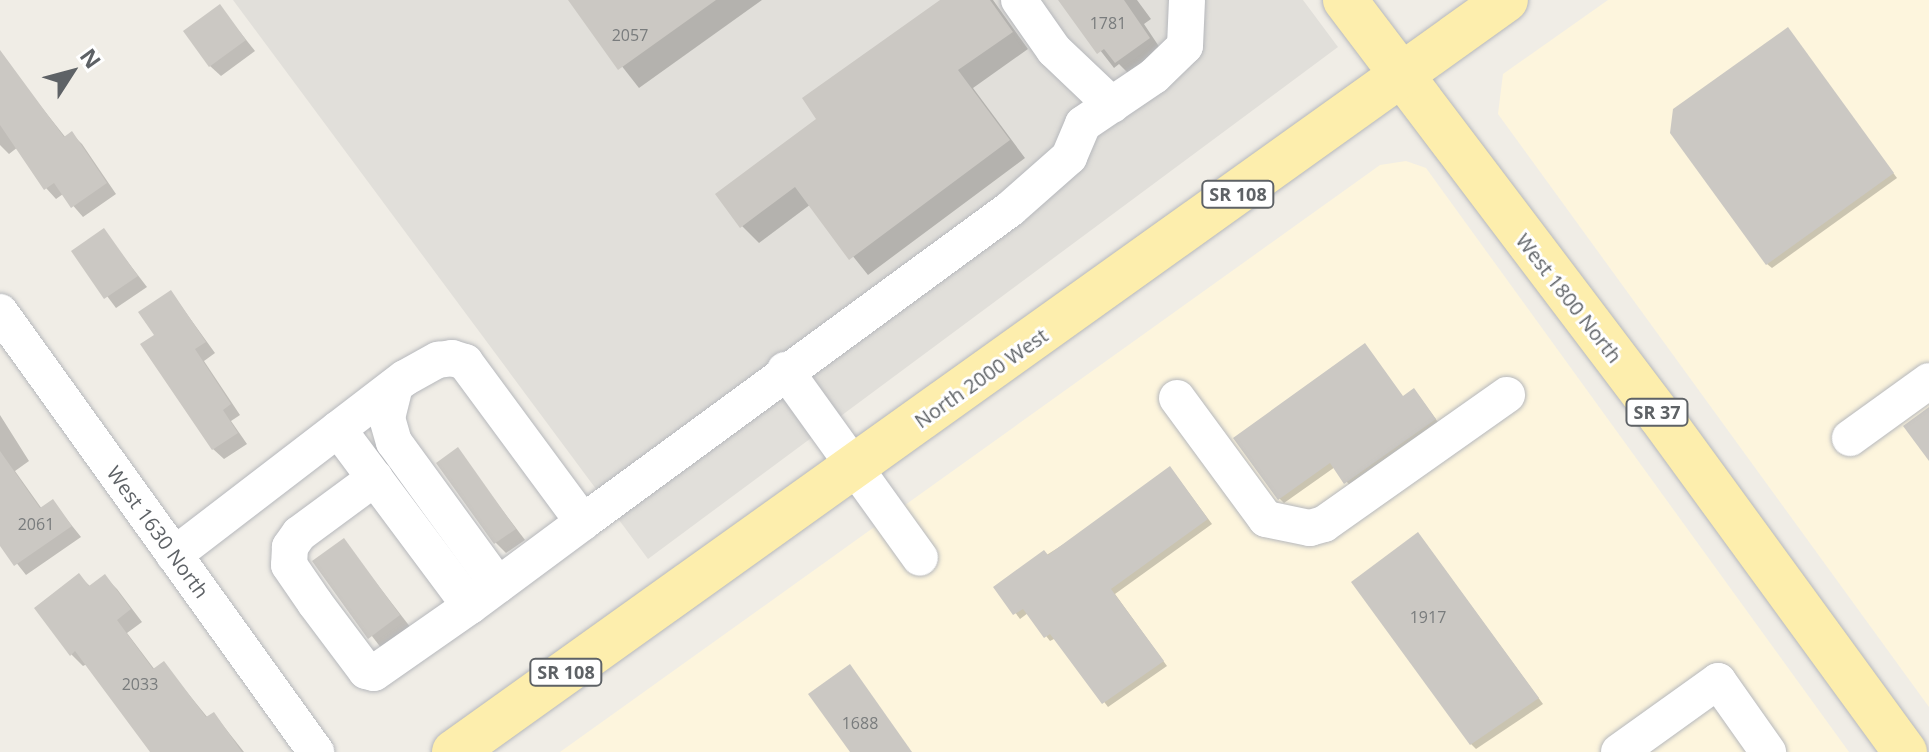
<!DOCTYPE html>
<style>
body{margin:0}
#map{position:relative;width:1929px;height:752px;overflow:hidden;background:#f0ede6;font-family:"Open Sans",sans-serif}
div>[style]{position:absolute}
.commercial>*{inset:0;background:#fdf5dd}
.industrial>*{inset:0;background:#e1dfda}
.shadow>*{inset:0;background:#0003}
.building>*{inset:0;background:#cbc8c3}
.roads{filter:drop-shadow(0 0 2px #b6b8bc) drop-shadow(0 0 2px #b6b8bc)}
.minor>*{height:36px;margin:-18px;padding:0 18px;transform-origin:18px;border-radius:18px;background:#fff}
.major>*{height:44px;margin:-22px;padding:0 22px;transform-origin:22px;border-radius:22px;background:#fdeead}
span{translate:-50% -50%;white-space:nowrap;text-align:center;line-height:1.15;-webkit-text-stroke:6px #fff;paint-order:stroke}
.number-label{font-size:16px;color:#797c7d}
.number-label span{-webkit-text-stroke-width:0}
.shield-label span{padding:2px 6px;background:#fff;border:2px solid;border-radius:6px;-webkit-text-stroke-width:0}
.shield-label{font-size:18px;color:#5e6266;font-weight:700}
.street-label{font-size:20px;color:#5e6266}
.north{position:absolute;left:32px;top:32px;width:80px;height:80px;-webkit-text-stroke:6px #fff;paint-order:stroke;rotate:54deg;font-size:22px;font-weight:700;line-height:32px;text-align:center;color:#5e6266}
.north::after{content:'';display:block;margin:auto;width:28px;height:36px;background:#5e6266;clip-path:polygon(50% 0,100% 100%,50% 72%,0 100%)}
</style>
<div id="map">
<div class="commercial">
<i style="clip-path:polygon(1608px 0,1929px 0,1929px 707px,1498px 114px,1503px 74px)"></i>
<i style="clip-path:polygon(1406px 161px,1426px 168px,1849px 752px,560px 752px,1380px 165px)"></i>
</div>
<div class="industrial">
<i style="clip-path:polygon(233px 0,1303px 0,1338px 47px,648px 559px)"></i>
</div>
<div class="shadow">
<i style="clip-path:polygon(570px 0,762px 0,639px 88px)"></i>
<i style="clip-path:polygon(944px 0,993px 0,1028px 49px,973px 88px,1025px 158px,868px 275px,811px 204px,759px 243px,742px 226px,819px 119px)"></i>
<i style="clip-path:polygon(1061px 0,1137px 0,1151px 19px,1144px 24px,1164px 54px,1132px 77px,1119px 64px,1114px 68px)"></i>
<i style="clip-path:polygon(220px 7px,255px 51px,221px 76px,210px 66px)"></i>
<i style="clip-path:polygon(1792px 35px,1897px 178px,1772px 268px,1767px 264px)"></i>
<i style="clip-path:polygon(12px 70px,66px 138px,72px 134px,82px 144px,116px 194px,83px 217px,63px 194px,56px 199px,46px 188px,18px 147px,9px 154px,0 145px,0 79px)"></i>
<i style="clip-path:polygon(104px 231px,147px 287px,116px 308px,74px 252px)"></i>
<i style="clip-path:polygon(171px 292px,215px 353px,204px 361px,240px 415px,231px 421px,247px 444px,224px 459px,213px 449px,156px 336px)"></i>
<i style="clip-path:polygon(1419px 396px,1440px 425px,1351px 487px,1335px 467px,1284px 503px,1279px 498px,1403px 398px)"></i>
<i style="clip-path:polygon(0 415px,29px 461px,15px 471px,42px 509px,53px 502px,81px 537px,26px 575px,0 542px)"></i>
<i style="clip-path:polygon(457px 450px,525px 540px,506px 553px,496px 543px)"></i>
<i style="clip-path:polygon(1175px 474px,1212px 524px,1115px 594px,1167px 666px,1108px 707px,1056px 638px,1050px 641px,1028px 613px,1020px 619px,996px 587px)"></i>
<i style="clip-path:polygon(1423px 540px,1543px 704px,1476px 749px,1471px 744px)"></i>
<i style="clip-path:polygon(344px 541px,414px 632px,385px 653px,315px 562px)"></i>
<i style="clip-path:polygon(79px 576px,91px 587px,105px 577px,117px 589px,142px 622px,127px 633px,155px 670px,164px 664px,208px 718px,214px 714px,244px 752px,152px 752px,87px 664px,83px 666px,71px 654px)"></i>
</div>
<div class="building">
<i style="clip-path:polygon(568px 0,716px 0,618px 70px)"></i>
<i style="clip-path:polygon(940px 0,990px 0,1013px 32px,958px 70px,1010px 140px,849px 260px,795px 187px,740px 228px,715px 194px,816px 119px,802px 98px)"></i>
<i style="clip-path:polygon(1058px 0,1124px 0,1150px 38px,1115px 63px,1104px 49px,1097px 54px)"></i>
<i style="clip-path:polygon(220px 4px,246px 40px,209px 67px,183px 31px)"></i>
<i style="clip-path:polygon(1788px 27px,1894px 173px,1766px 265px,1670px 133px,1673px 109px)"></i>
<i style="clip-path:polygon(0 50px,64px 137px,72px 131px,107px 183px,71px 208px,54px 183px,44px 190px,0 125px)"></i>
<i style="clip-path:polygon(104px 228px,138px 276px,104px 299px,71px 251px)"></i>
<i style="clip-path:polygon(171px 290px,206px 342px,195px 349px,231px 404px,223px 410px,238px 433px,212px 450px,140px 344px,154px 335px,138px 312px)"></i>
<i style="clip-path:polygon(1365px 343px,1403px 396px,1414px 388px,1436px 419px,1344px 484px,1330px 463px,1278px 500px,1233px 438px)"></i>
<i style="clip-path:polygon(1929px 407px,1929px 461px,1903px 426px)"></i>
<i style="clip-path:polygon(458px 447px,516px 529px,494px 544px,436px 463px)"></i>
<i style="clip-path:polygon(0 451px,40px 508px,53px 499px,72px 526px,14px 566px,0 546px)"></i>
<i style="clip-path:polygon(1170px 466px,1208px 519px,1111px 589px,1164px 661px,1102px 704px,1050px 634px,1044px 638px,1023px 609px,1013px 615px,993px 587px,1044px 550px,1048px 555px)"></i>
<i style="clip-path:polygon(1418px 532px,1539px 698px,1470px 745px,1351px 582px)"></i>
<i style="clip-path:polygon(344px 538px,400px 615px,368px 639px,312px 561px)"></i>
<i style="clip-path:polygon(79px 573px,89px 586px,105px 574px,131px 609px,117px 620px,153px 669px,164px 661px,206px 717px,214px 712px,242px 752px,150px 752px,75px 651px,70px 656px,34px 608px)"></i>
<i style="clip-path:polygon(850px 664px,912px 752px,850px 752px,808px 694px)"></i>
</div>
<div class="roads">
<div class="minor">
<i style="left:1019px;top:0;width:61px;rotate:55deg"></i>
<i style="left:1054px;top:50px;width:80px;rotate:43.5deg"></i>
<i style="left:0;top:312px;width:542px;rotate:54.31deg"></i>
<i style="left:785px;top:370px;width:231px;rotate:54.3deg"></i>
<i style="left:395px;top:386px;width:33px;rotate:104deg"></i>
<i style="left:387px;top:418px;width:25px;rotate:74deg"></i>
<i style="left:394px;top:442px;width:177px;rotate:54deg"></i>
<i style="left:1177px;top:398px;width:150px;rotate:53.7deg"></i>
<i style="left:1266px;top:519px;width:45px;rotate:11.6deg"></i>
<i style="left:1310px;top:528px;width:15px;rotate:-16deg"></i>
<i style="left:1324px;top:524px;width:224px;rotate:-35.2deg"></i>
<i style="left:338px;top:429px;width:221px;rotate:53.3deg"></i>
<i style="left:470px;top:606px;width:141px;rotate:-36.6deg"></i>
<i style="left:1850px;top:438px;width:97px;rotate:-35.8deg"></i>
<i style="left:375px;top:478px;width:94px;rotate:143.6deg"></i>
<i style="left:299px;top:534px;width:16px;rotate:125deg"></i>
<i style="left:290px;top:547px;width:18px;rotate:93deg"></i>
<i style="left:289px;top:565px;width:46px;rotate:55.6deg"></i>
<i style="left:315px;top:603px;width:85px;rotate:53.1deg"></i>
<i style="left:366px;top:671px;width:8px;rotate:14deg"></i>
<i style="left:374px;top:673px;width:117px;rotate:-34.9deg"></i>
<i style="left:174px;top:555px;width:291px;rotate:-37.5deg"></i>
<i style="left:405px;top:378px;width:38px;rotate:-29deg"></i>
<i style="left:438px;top:360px;width:14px;rotate:-8deg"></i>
<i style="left:452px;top:358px;width:14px;rotate:17deg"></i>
<i style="left:465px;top:362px;width:199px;rotate:53.6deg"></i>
<i style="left:583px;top:522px;width:529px;rotate:-36.24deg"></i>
<i style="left:1010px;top:209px;width:79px;rotate:-41.4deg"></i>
<i style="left:1069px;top:157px;width:36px;rotate:-67deg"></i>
<i style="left:1083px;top:124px;width:86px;rotate:-34.1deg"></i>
<i style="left:1154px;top:76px;width:43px;rotate:-44.1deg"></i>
<i style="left:1185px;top:46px;width:46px;rotate:-87.5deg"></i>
<i style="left:1619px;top:752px;width:122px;rotate:-35.6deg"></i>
<i style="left:1718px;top:681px;width:87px;rotate:54.8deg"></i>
</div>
<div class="major">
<i style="left:1345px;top:0;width:522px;rotate:52.87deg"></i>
<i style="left:1660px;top:416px;width:416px;rotate:53.9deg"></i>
<i style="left:454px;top:752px;width:1293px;rotate:-35.56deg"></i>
</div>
</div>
<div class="number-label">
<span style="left:1108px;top:23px">1781</span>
<span style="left:630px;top:35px">2057</span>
<span style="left:36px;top:524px">2061</span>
<span style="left:1428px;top:617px">1917</span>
<span style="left:140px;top:684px">2033</span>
<span style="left:860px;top:723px">1688</span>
</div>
<div class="shield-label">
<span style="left:1238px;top:194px">SR 108</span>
<span style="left:1657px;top:412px">SR 37</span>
<span style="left:566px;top:672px">SR 108</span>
</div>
<div class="street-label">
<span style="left:1569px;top:298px;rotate:52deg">West 1800 North</span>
<span style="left:981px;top:378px;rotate:-35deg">North 2000 West</span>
<span style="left:158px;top:532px;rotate:54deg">West 1630 North</span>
</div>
<div class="north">N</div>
</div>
